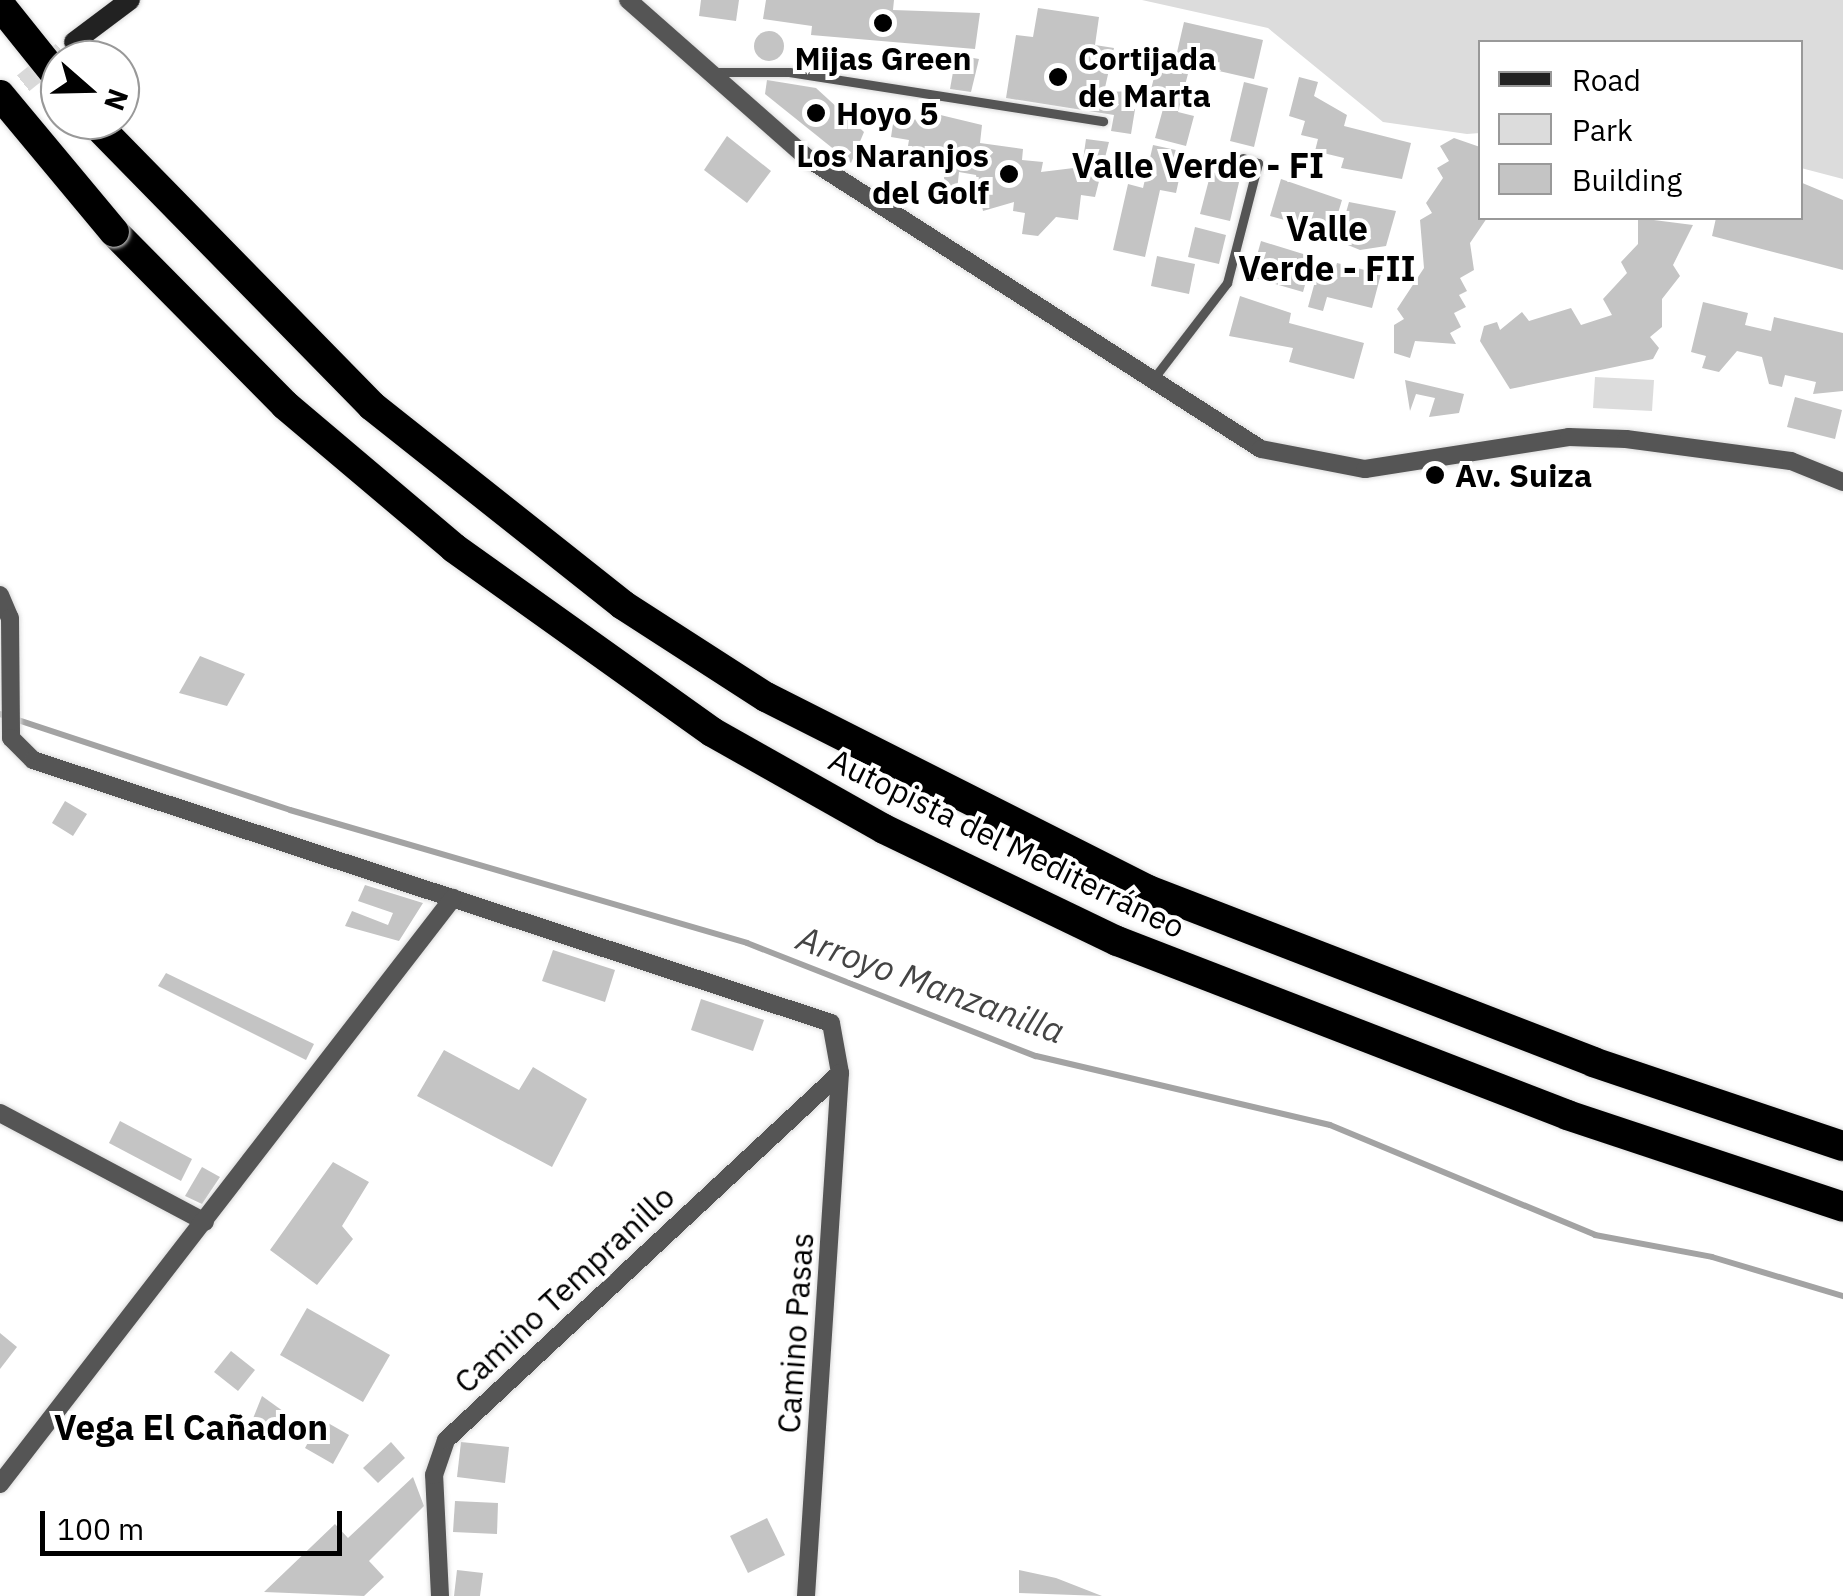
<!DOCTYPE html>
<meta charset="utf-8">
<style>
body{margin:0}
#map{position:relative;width:1843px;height:1596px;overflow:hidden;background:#fff;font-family:"IBM Plex Sans",sans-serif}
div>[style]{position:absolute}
.green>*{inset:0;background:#dcdcdc}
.stream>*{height:6px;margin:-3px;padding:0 3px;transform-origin:3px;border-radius:3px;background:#a3a3a3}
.building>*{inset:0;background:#c4c4c4}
.round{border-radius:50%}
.secondary-tunnel>*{height:20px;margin-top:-10px;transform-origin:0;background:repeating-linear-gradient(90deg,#d9d9d9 0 20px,transparent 0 30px)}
.roads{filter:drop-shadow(0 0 2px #dbdbdb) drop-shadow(0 0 2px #dbdbdb)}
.lane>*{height:9px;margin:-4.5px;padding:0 4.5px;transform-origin:4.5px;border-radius:4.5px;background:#555}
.street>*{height:18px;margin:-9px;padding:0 9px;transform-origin:9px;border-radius:9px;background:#555}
.secondary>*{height:20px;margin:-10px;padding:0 10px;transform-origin:10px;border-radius:10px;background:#222}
.highway>*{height:30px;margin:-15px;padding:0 15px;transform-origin:15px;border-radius:15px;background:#000}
.bridges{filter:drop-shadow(0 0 2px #dbdbdb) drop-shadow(0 0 2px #dbdbdb)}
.highway-bridge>*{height:30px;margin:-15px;padding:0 15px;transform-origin:15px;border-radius:15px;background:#000}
.dots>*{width:28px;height:28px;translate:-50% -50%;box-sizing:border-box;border:5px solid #fff;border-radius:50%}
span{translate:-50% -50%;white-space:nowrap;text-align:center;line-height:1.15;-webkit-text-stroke:8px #fff;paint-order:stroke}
.poi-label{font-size:32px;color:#000;font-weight:700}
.left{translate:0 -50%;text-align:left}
.right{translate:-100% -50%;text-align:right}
.street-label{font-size:32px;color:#000}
.neighbourhood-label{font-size:35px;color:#000;font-weight:700}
.water-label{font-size:35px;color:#444;font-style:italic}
.legend{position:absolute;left:1478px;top:40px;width:325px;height:180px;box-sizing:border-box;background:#fff;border:2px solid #999;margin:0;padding:12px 18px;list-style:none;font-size:30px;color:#000}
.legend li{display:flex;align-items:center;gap:20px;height:50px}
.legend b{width:50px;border:2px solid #999}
.north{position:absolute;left:40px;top:40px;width:100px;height:100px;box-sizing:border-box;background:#fff;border:2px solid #999;border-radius:50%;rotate:110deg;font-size:28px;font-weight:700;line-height:40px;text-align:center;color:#000}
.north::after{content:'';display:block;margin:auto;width:35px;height:45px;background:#000;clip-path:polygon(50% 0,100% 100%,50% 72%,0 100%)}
.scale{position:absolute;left:40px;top:1511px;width:302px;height:45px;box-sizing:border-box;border:5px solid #000;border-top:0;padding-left:12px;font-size:30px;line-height:35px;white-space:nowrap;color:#000;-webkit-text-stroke:8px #fff;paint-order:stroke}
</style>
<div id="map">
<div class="green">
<i style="clip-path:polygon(1142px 0,1843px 0,1843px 179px,1801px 168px,1800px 42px,1480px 42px,1480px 133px,1467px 134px,1383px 122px,1268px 28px)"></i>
<i style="clip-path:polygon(1595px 377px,1654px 380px,1652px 411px,1593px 408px)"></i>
</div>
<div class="stream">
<i style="left:0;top:714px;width:305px;rotate:18.3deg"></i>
<i style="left:290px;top:810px;width:476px;rotate:16.2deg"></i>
<i style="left:747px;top:943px;width:310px;rotate:21.4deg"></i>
<i style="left:1036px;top:1056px;width:302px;rotate:13.2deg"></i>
<i style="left:1330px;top:1125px;width:287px;rotate:22.5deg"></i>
<i style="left:1595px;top:1235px;width:119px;rotate:10.6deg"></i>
<i style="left:1712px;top:1257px;width:137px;rotate:16.6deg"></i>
</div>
<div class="building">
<i style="clip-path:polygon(701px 0,739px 0,736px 21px,699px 16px)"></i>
<i style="clip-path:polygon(766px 0,894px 0,893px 10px,980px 13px,975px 49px,811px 35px,812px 26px,763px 19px)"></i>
<i style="clip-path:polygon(1038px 8px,1099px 17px,1095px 45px,1114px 48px,1104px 92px,1138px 91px,1131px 134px,1111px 131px,1114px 115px,1006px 98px,1016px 35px,1033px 37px)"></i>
<i style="clip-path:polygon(1184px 22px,1263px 40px,1254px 79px,1175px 61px)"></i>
<i class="round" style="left:754px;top:31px;width:30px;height:30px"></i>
<i style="clip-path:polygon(956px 55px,979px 59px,971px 92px,950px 89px)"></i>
<i style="clip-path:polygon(1158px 62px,1189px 70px,1178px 112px,1194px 116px,1186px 146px,1155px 138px,1163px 109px,1147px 105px)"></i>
<i style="clip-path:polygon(1299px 77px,1318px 82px,1314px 96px,1347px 115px,1344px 126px,1411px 143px,1402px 179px,1341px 168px,1344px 158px,1315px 151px,1318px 139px,1301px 135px,1305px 121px,1289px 116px)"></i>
<i style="clip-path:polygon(767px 80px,816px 88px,864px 132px,851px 163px,765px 94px)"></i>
<i style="clip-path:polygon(1244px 82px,1268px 88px,1254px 147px,1230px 141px)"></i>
<i style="clip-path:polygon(928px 112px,982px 125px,980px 143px,1023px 149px,1022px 160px,1043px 162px,1041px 172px,1082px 167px,1086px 139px,1109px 142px,1095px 197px,1081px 195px,1078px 220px,1056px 217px,1038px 236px,1022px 234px,1025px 213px,1013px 211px,1014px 202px,983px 211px,976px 175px,959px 172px,957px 191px,945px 190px,943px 163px,905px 163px,909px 140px,891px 137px,894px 117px,927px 121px)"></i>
<i style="clip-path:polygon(727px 136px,771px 171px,747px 203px,704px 170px)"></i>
<i style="clip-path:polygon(1454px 138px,1480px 147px,1478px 207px,1487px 218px,1470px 243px,1474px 270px,1460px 278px,1467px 291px,1459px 295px,1466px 307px,1454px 313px,1461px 327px,1450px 333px,1456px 344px,1415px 341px,1410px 358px,1394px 353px,1394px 325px,1404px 319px,1397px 309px,1424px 268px,1420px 220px,1432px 213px,1426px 203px,1443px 178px,1437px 168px,1449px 161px,1440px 146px)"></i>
<i style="clip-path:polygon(1153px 145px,1185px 152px,1176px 193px,1160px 190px,1145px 257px,1113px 250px,1128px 184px,1143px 188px)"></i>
<i style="clip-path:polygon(1211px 172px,1240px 178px,1230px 221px,1200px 214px)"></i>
<i style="clip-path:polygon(1281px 179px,1342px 200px,1332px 233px,1270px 216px)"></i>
<i style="clip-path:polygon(1800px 182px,1843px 200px,1843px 270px,1712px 236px,1716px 218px,1800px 218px)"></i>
<i style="clip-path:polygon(1349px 202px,1396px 211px,1386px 246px,1360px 250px,1338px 241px)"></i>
<i style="clip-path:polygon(1638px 218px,1693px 225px,1673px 265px,1680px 276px,1662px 299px,1662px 327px,1650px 337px,1659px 348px,1653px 359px,1510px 389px,1480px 341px,1484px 326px,1497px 322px,1500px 330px,1522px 312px,1529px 321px,1571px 308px,1581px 325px,1612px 315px,1603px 299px,1627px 273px,1621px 262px,1638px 244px)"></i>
<i style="clip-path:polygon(1195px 227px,1226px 235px,1219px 264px,1188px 257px)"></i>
<i style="clip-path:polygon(1261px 241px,1313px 257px,1303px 292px,1251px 277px)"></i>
<i style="clip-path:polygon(1157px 256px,1195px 264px,1189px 294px,1151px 286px)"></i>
<i style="clip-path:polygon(1337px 263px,1381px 274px,1372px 308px,1327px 297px,1323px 311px,1308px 307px,1319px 267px,1335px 271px)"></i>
<i style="clip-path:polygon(1240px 296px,1291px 313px,1289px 323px,1364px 343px,1354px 379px,1289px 362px,1293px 348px,1229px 336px)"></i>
<i style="clip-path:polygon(1703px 302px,1748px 313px,1745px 325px,1771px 331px,1774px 317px,1843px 333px,1843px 391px,1813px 394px,1816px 382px,1785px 375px,1782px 387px,1769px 384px,1762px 357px,1737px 351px,1719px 372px,1702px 368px,1706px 356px,1691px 352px)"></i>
<i style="clip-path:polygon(1405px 380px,1464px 394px,1459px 413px,1429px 417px,1435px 398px,1416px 394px,1410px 411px)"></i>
<i style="clip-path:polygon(1795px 397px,1842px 410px,1835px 439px,1787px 427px)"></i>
<i style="clip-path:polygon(200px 656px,245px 674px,227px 706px,179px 693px)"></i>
<i style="clip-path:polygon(65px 801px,87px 814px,73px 836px,52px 823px)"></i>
<i style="clip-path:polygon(365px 885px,423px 903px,399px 941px,345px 926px,352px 911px,388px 925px,393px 913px,358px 901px)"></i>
<i style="clip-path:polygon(553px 950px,615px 970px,605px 1002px,542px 981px)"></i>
<i style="clip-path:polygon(166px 973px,314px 1044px,306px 1060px,158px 986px)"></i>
<i style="clip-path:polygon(701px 999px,764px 1020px,753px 1051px,691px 1030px)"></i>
<i style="clip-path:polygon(444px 1050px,519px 1090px,533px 1067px,587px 1099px,552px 1167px,417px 1096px)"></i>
<i style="clip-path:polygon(120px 1121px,192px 1159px,181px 1181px,109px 1143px)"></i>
<i style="clip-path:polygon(333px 1162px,369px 1182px,342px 1226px,353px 1239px,317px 1285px,270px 1250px)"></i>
<i style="clip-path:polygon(202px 1167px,220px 1177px,202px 1204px,185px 1196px)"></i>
<i style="clip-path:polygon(307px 1308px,390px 1355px,363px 1402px,280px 1355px)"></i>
<i style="clip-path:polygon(0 1333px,17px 1347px,0 1369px)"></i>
<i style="clip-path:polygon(231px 1351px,255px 1370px,238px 1391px,214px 1372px)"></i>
<i style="clip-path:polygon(262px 1396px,287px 1414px,272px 1436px,252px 1421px)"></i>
<i style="clip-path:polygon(321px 1419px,349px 1435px,333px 1464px,305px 1448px)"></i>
<i style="clip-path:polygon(391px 1442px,405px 1458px,378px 1483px,363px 1468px)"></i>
<i style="clip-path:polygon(461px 1442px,509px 1447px,505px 1483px,457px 1477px)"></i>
<i style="clip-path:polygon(413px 1477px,424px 1506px,369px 1561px,384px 1577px,364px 1596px,264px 1592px,335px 1524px,348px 1538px)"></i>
<i style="clip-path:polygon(455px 1501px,498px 1503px,497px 1534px,453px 1532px)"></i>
<i style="clip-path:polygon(767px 1518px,785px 1555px,748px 1573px,730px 1536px)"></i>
<i style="clip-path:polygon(457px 1570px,483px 1573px,480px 1596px,454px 1596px)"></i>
<i style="clip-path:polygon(1019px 1570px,1056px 1578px,1102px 1596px,1019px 1593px)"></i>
</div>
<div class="secondary-tunnel">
<i style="left:0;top:102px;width:95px;rotate:-39deg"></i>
</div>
<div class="roads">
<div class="lane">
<i style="left:712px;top:72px;width:77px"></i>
<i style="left:789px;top:72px;width:318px;rotate:8.9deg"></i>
<i style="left:1154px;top:378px;width:120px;rotate:-52.5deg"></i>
<i style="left:1227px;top:283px;width:124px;rotate:-75.5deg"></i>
<i style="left:1258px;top:163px;width:16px;rotate:-162deg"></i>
</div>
<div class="street">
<i style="left:628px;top:0;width:239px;rotate:41.4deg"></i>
<i style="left:807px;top:158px;width:539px;rotate:32.66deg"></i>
<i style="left:1261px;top:449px;width:106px;rotate:10.9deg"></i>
<i style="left:1365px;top:469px;width:206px;rotate:-8.9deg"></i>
<i style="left:1569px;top:437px;width:57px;rotate:2deg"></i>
<i style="left:1626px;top:439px;width:166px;rotate:7.6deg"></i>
<i style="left:1791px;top:461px;width:56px;rotate:22deg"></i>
<i style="left:0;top:595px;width:25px;rotate:67deg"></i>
<i style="left:10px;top:618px;width:120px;rotate:89.5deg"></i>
<i style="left:11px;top:738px;width:31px;rotate:45deg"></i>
<i style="left:33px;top:760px;width:840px;rotate:18.24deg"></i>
<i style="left:831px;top:1023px;width:51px;rotate:79.8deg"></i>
<i style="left:840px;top:1073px;width:524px;rotate:93.72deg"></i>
<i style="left:0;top:1113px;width:232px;rotate:28deg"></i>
<i style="left:0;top:1484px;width:741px;rotate:-52.29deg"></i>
<i style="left:440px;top:1596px;width:121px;rotate:-92.8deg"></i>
<i style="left:434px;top:1475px;width:37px;rotate:-71deg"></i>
<i style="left:446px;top:1440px;width:538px;rotate:-42.97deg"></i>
</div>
<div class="secondary">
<i style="left:74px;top:42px;width:70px;rotate:-36.9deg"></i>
</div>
<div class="highway">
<i style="left:92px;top:120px;width:400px;rotate:45.6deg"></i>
<i style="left:372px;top:406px;width:320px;rotate:38.4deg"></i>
<i style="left:623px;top:605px;width:170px;rotate:32.8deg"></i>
<i style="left:766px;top:697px;width:428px;rotate:26.8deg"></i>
<i style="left:1148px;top:890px;width:477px;rotate:21.1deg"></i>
<i style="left:1593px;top:1062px;width:264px;rotate:18.6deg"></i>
<i style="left:114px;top:232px;width:243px;rotate:45.3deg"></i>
<i style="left:285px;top:405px;width:221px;rotate:40.2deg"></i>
<i style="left:454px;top:548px;width:317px;rotate:35.5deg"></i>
<i style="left:712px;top:732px;width:197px;rotate:29.4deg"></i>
<i style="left:884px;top:829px;width:259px;rotate:25.7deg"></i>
<i style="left:1117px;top:941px;width:482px;rotate:21.1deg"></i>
<i style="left:1567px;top:1115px;width:291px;rotate:18.4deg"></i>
</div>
</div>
<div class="bridges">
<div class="highway-bridge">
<i style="left:0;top:5px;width:96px;rotate:51.3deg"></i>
<i style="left:0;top:95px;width:178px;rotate:50.2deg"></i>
</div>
</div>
<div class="dots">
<i style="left:883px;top:23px;background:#000"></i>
<i style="left:1058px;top:77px;background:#000"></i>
<i style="left:816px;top:113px;background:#000"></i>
<i style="left:1009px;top:174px;background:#000"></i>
<i style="left:1435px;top:475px;background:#000"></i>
</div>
<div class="poi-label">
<span style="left:883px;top:58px">Mijas Green</span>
<span class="left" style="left:1078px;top:77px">Cortijada<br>de Marta</span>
<span class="left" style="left:836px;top:113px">Hoyo 5</span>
<span class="right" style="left:989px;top:174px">Los Naranjos<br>del Golf</span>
<span class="left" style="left:1455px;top:475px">Av. Suiza</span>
</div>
<div class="street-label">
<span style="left:1007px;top:843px;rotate:26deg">Autopista del Mediterráneo</span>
<span style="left:564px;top:1289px;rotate:-43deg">Camino Tempranillo</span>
<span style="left:795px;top:1333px;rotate:-86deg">Camino Pasas</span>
</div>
<div class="neighbourhood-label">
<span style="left:1198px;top:165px">Valle Verde - FI</span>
<span style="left:1327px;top:248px">Valle<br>Verde - FII</span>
<span style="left:191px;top:1427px">Vega El Cañadon</span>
</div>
<div class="water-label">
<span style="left:931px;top:984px;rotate:20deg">Arroyo Manzanilla</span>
</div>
<ul class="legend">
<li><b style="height:12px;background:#222"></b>Road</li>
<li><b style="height:28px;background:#dcdcdc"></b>Park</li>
<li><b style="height:28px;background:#c4c4c4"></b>Building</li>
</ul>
<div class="north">N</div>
<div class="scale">100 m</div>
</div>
